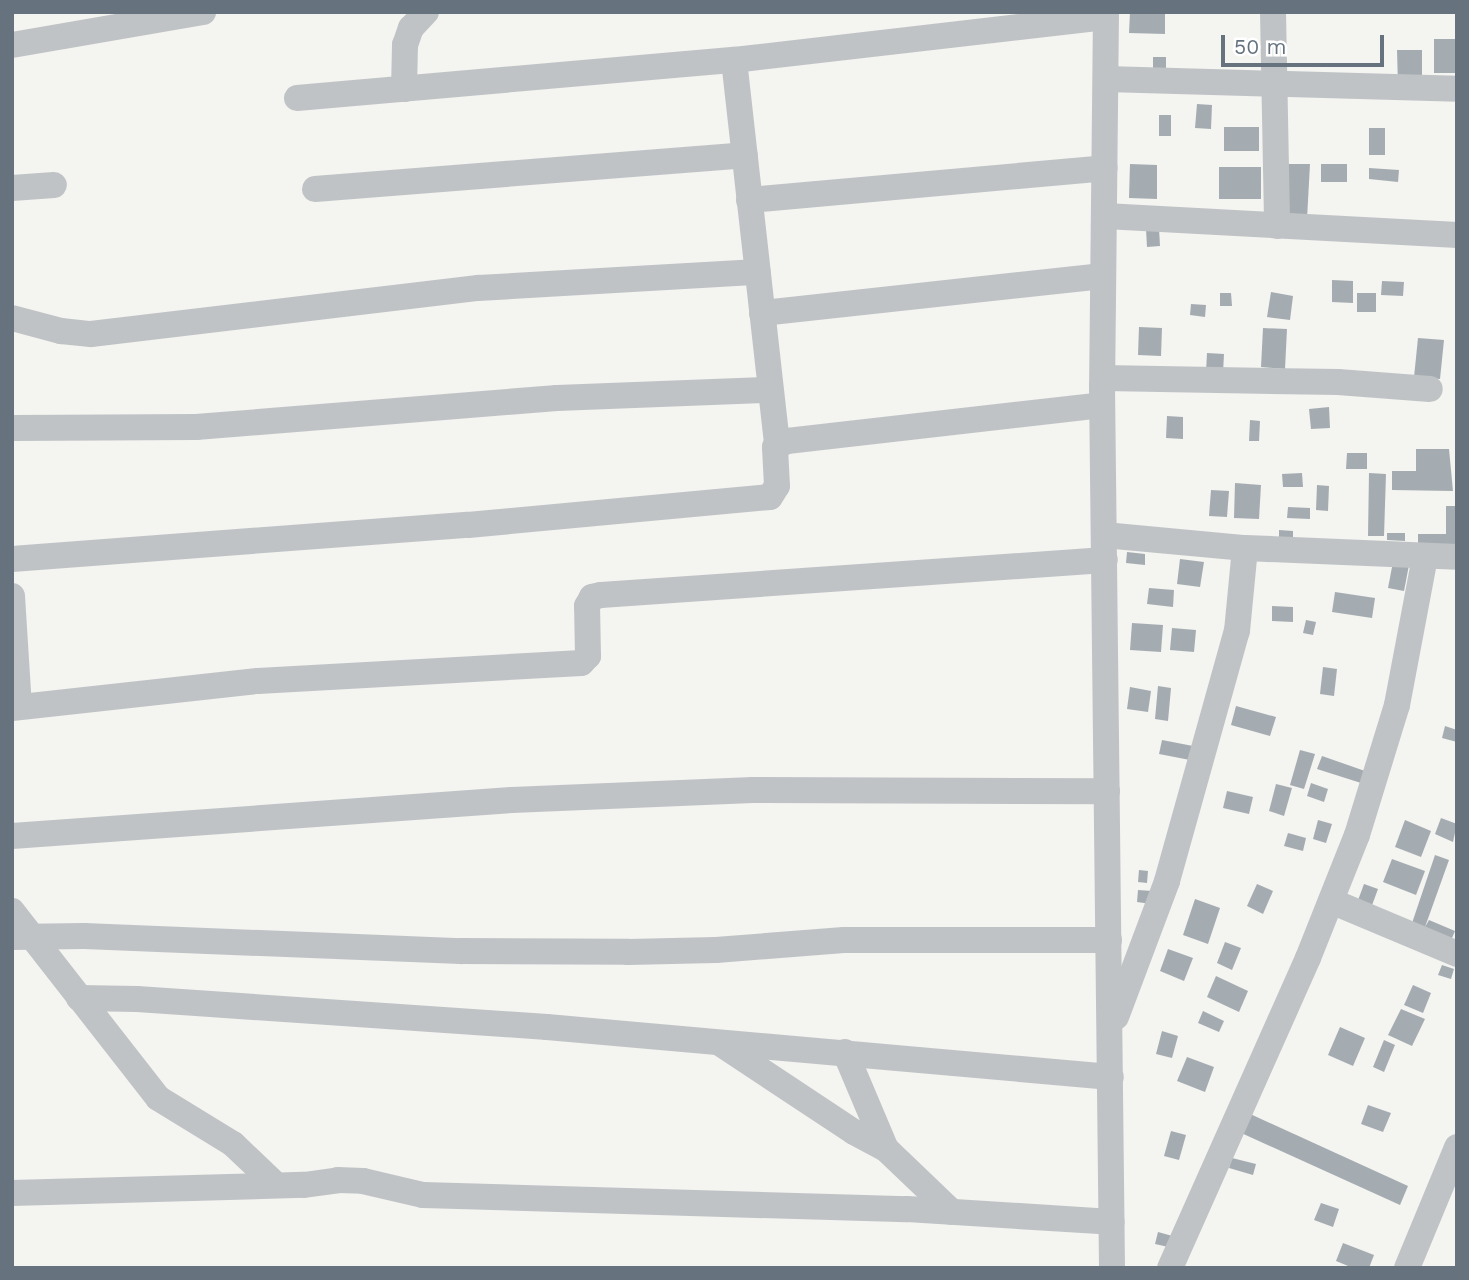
<!DOCTYPE html>
<style>
body{margin:0}
#map{position:relative;width:1469px;height:1280px;overflow:hidden;background:#f4f4f1;font-family:"Work Sans",sans-serif}
div>[style]{position:absolute}
.building>*{inset:0;background:#a5acb1}
.minor>*{height:26px;margin:-13px;padding:0 13px;transform-origin:13px;border-radius:13px;background:#c0c3c6}
span{translate:-50% -50%;white-space:nowrap;text-align:center;line-height:1.15;-webkit-text-stroke:7px #fff;paint-order:stroke}
.frame{position:absolute;inset:0;border:14px solid #66737f;pointer-events:none}
.scale{position:absolute;left:1221px;top:35px;width:163px;height:32px;box-sizing:border-box;border:4px solid #66737f;border-top:0;padding-left:9px;font-size:21px;line-height:24px;white-space:nowrap;color:#66737f;-webkit-text-stroke:5px #fff;paint-order:stroke}
</style>
<div id="map">
<div class="building">
<i style="clip-path:polygon(1130px 12px,1165px 12px,1165px 34px,1129px 33px)"></i>
<i style="clip-path:polygon(1434px 39px,1457px 39px,1457px 73px,1434px 73px)"></i>
<i style="clip-path:polygon(1397px 50px,1422px 50px,1422px 86px,1398px 86px)"></i>
<i style="clip-path:polygon(1153px 57px,1166px 57px,1166px 79px,1153px 79px)"></i>
<i style="clip-path:polygon(1197px 104px,1212px 105px,1211px 129px,1195px 128px)"></i>
<i style="clip-path:polygon(1159px 115px,1171px 115px,1171px 136px,1159px 136px)"></i>
<i style="clip-path:polygon(1224px 127px,1259px 127px,1259px 151px,1224px 151px)"></i>
<i style="clip-path:polygon(1369px 128px,1385px 128px,1385px 155px,1369px 155px)"></i>
<i style="clip-path:polygon(1130px 164px,1157px 165px,1157px 199px,1129px 198px)"></i>
<i style="clip-path:polygon(1287px 164px,1310px 164px,1307px 219px,1287px 219px)"></i>
<i style="clip-path:polygon(1321px 164px,1347px 164px,1347px 182px,1321px 182px)"></i>
<i style="clip-path:polygon(1219px 167px,1261px 167px,1261px 199px,1219px 199px)"></i>
<i style="clip-path:polygon(1369px 168px,1399px 170px,1398px 182px,1369px 179px)"></i>
<i style="clip-path:polygon(1159px 228px,1160px 246px,1147px 247px,1146px 229px)"></i>
<i style="clip-path:polygon(1332px 280px,1353px 281px,1353px 303px,1332px 302px)"></i>
<i style="clip-path:polygon(1382px 281px,1404px 282px,1403px 296px,1381px 295px)"></i>
<i style="clip-path:polygon(1271px 292px,1293px 296px,1290px 320px,1267px 317px)"></i>
<i style="clip-path:polygon(1220px 293px,1231px 293px,1232px 306px,1220px 306px)"></i>
<i style="clip-path:polygon(1357px 293px,1376px 293px,1376px 312px,1357px 312px)"></i>
<i style="clip-path:polygon(1191px 304px,1206px 305px,1205px 317px,1190px 315px)"></i>
<i style="clip-path:polygon(1139px 327px,1162px 328px,1161px 356px,1138px 355px)"></i>
<i style="clip-path:polygon(1263px 328px,1287px 329px,1285px 369px,1261px 367px)"></i>
<i style="clip-path:polygon(1418px 338px,1444px 340px,1440px 379px,1414px 377px)"></i>
<i style="clip-path:polygon(1207px 353px,1224px 354px,1223px 373px,1206px 372px)"></i>
<i style="clip-path:polygon(1329px 407px,1330px 428px,1311px 429px,1309px 409px)"></i>
<i style="clip-path:polygon(1167px 416px,1183px 417px,1183px 439px,1166px 438px)"></i>
<i style="clip-path:polygon(1250px 420px,1260px 421px,1259px 441px,1249px 441px)"></i>
<i style="clip-path:polygon(1416px 449px,1449px 449px,1453px 491px,1392px 490px,1392px 471px,1416px 471px)"></i>
<i style="clip-path:polygon(1347px 453px,1367px 453px,1367px 469px,1346px 469px)"></i>
<i style="clip-path:polygon(1302px 473px,1303px 487px,1283px 487px,1282px 474px)"></i>
<i style="clip-path:polygon(1369px 473px,1386px 474px,1384px 536px,1368px 536px)"></i>
<i style="clip-path:polygon(1235px 483px,1261px 485px,1259px 519px,1234px 518px)"></i>
<i style="clip-path:polygon(1317px 485px,1329px 486px,1328px 511px,1316px 510px)"></i>
<i style="clip-path:polygon(1211px 490px,1229px 491px,1227px 517px,1209px 516px)"></i>
<i style="clip-path:polygon(1446px 506px,1457px 506px,1457px 550px,1418px 549px,1418px 534px,1446px 534px)"></i>
<i style="clip-path:polygon(1288px 507px,1310px 508px,1310px 519px,1287px 518px)"></i>
<i style="clip-path:polygon(1279px 530px,1293px 531px,1293px 542px,1279px 542px)"></i>
<i style="clip-path:polygon(1387px 533px,1405px 533px,1405px 541px,1387px 540px)"></i>
<i style="clip-path:polygon(1127px 552px,1145px 554px,1145px 565px,1126px 563px)"></i>
<i style="clip-path:polygon(1180px 559px,1204px 562px,1200px 587px,1177px 584px)"></i>
<i style="clip-path:polygon(1393px 562px,1409px 565px,1404px 591px,1388px 588px)"></i>
<i style="clip-path:polygon(1149px 588px,1174px 590px,1173px 607px,1147px 604px)"></i>
<i style="clip-path:polygon(1335px 592px,1375px 598px,1372px 618px,1332px 612px)"></i>
<i style="clip-path:polygon(1272px 606px,1293px 607px,1293px 622px,1272px 621px)"></i>
<i style="clip-path:polygon(1306px 620px,1316px 622px,1313px 635px,1303px 633px)"></i>
<i style="clip-path:polygon(1132px 623px,1163px 625px,1161px 652px,1130px 650px)"></i>
<i style="clip-path:polygon(1172px 628px,1196px 630px,1194px 652px,1170px 650px)"></i>
<i style="clip-path:polygon(1323px 667px,1337px 669px,1334px 696px,1320px 694px)"></i>
<i style="clip-path:polygon(1158px 686px,1171px 688px,1168px 721px,1155px 719px)"></i>
<i style="clip-path:polygon(1130px 687px,1151px 691px,1148px 712px,1127px 709px)"></i>
<i style="clip-path:polygon(1236px 706px,1276px 717px,1270px 736px,1231px 725px)"></i>
<i style="clip-path:polygon(1445px 726px,1457px 730px,1457px 742px,1442px 738px)"></i>
<i style="clip-path:polygon(1162px 740px,1193px 746px,1190px 760px,1159px 754px)"></i>
<i style="clip-path:polygon(1300px 750px,1315px 754px,1304px 789px,1290px 785px)"></i>
<i style="clip-path:polygon(1322px 756px,1365px 771px,1361px 783px,1317px 769px)"></i>
<i style="clip-path:polygon(1311px 783px,1328px 789px,1324px 802px,1307px 796px)"></i>
<i style="clip-path:polygon(1276px 784px,1292px 788px,1284px 816px,1269px 811px)"></i>
<i style="clip-path:polygon(1227px 791px,1253px 797px,1249px 814px,1223px 808px)"></i>
<i style="clip-path:polygon(1441px 818px,1457px 824px,1453px 842px,1435px 834px)"></i>
<i style="clip-path:polygon(1318px 820px,1332px 824px,1326px 843px,1313px 839px)"></i>
<i style="clip-path:polygon(1405px 820px,1431px 831px,1421px 857px,1395px 847px)"></i>
<i style="clip-path:polygon(1288px 833px,1306px 838px,1303px 851px,1284px 846px)"></i>
<i style="clip-path:polygon(1435px 855px,1449px 860px,1425px 927px,1429px 920px,1455px 931px,1449px 945px,1410px 929px)"></i>
<i style="clip-path:polygon(1392px 859px,1425px 871px,1416px 895px,1383px 882px)"></i>
<i style="clip-path:polygon(1139px 870px,1148px 871px,1147px 883px,1138px 882px)"></i>
<i style="clip-path:polygon(1257px 884px,1273px 891px,1263px 914px,1247px 906px)"></i>
<i style="clip-path:polygon(1364px 884px,1378px 889px,1371px 908px,1357px 903px)"></i>
<i style="clip-path:polygon(1138px 890px,1152px 891px,1151px 904px,1137px 902px)"></i>
<i style="clip-path:polygon(1195px 899px,1220px 908px,1208px 944px,1183px 935px)"></i>
<i style="clip-path:polygon(1225px 942px,1241px 948px,1232px 970px,1217px 963px)"></i>
<i style="clip-path:polygon(1168px 949px,1193px 958px,1184px 981px,1160px 971px)"></i>
<i style="clip-path:polygon(1442px 965px,1454px 969px,1451px 979px,1438px 975px)"></i>
<i style="clip-path:polygon(1216px 976px,1248px 991px,1239px 1012px,1207px 997px)"></i>
<i style="clip-path:polygon(1413px 985px,1431px 993px,1423px 1013px,1404px 1005px)"></i>
<i style="clip-path:polygon(1401px 1009px,1425px 1019px,1412px 1046px,1388px 1035px)"></i>
<i style="clip-path:polygon(1203px 1011px,1224px 1021px,1219px 1032px,1198px 1023px)"></i>
<i style="clip-path:polygon(1340px 1027px,1365px 1038px,1353px 1066px,1328px 1055px)"></i>
<i style="clip-path:polygon(1162px 1031px,1178px 1036px,1172px 1058px,1156px 1054px)"></i>
<i style="clip-path:polygon(1384px 1040px,1395px 1045px,1384px 1072px,1373px 1067px)"></i>
<i style="clip-path:polygon(1187px 1057px,1214px 1067px,1205px 1092px,1177px 1081px)"></i>
<i style="clip-path:polygon(1368px 1105px,1391px 1113px,1383px 1132px,1361px 1124px)"></i>
<i style="clip-path:polygon(1248px 1113px,1408px 1186px,1400px 1205px,1239px 1132px)"></i>
<i style="clip-path:polygon(1171px 1131px,1186px 1135px,1179px 1160px,1164px 1156px)"></i>
<i style="clip-path:polygon(1232px 1158px,1256px 1164px,1253px 1175px,1229px 1168px)"></i>
<i style="clip-path:polygon(1321px 1203px,1339px 1209px,1333px 1227px,1314px 1220px)"></i>
<i style="clip-path:polygon(1158px 1232px,1176px 1237px,1173px 1248px,1155px 1244px)"></i>
<i style="clip-path:polygon(1343px 1243px,1374px 1255px,1369px 1268px,1353px 1268px,1336px 1261px)"></i>
</div>
<div class="minor">
<i style="left:1106px;top:12px;width:374px;rotate:90.6deg"></i>
<i style="left:1102px;top:386px;width:882px;rotate:89.35deg"></i>
<i style="left:1273px;top:12px;width:214px;rotate:88.9deg"></i>
<i style="left:12px;top:45px;width:194px;rotate:-9.8deg"></i>
<i style="left:734px;top:60px;width:387px;rotate:83.6deg"></i>
<i style="left:1106px;top:79px;width:351px;rotate:1.6deg"></i>
<i style="left:404px;top:89px;width:44px;rotate:-88.7deg"></i>
<i style="left:405px;top:45px;width:18px;rotate:-71deg"></i>
<i style="left:411px;top:28px;width:22px;rotate:-47deg"></i>
<i style="left:297px;top:98px;width:439px;rotate:-5deg"></i>
<i style="left:734px;top:60px;width:374px;rotate:-6.6deg"></i>
<i style="left:12px;top:188px;width:42px;rotate:-4.1deg"></i>
<i style="left:315px;top:189px;width:431px;rotate:-4.5deg"></i>
<i style="left:749px;top:200px;width:357px;rotate:-5.1deg"></i>
<i style="left:1105px;top:216px;width:353px;rotate:3.1deg"></i>
<i style="left:762px;top:313px;width:343px;rotate:-6.2deg"></i>
<i style="left:12px;top:318px;width:51px;rotate:14.9deg"></i>
<i style="left:61px;top:331px;width:30px;rotate:6deg"></i>
<i style="left:91px;top:334px;width:390px;rotate:-6.8deg"></i>
<i style="left:478px;top:288px;width:280px;rotate:-3.3deg"></i>
<i style="left:1104px;top:378px;width:234px;rotate:1deg"></i>
<i style="left:1338px;top:382px;width:92px;rotate:4.4deg"></i>
<i style="left:12px;top:428px;width:184px;rotate:-0.3deg"></i>
<i style="left:196px;top:427px;width:362px;rotate:-4.6deg"></i>
<i style="left:557px;top:398px;width:213px;rotate:-2.2deg"></i>
<i style="left:1104px;top:535px;width:142px;rotate:5.3deg"></i>
<i style="left:1245px;top:548px;width:212px;rotate:2.4deg"></i>
<i style="left:12px;top:559px;width:457px;rotate:-4.3deg"></i>
<i style="left:468px;top:525px;width:303px;rotate:-5.3deg"></i>
<i style="left:770px;top:497px;width:13px;rotate:-58deg"></i>
<i style="left:777px;top:486px;width:39px;rotate:-93deg"></i>
<i style="left:775px;top:447px;width:13px;rotate:-27deg"></i>
<i style="left:787px;top:441px;width:317px;rotate:-6.5deg"></i>
<i style="left:12px;top:596px;width:111px;rotate:86.4deg"></i>
<i style="left:12px;top:708px;width:247px;rotate:-6.3deg"></i>
<i style="left:258px;top:681px;width:324px;rotate:-3.2deg"></i>
<i style="left:581px;top:663px;width:10px;rotate:-45deg"></i>
<i style="left:588px;top:656px;width:50px;rotate:-91.1deg"></i>
<i style="left:587px;top:606px;width:10px;rotate:-61deg"></i>
<i style="left:592px;top:597px;width:9px;rotate:-13deg"></i>
<i style="left:601px;top:595px;width:505px;rotate:-3.97deg"></i>
<i style="left:12px;top:836px;width:501px;rotate:-4.12deg"></i>
<i style="left:512px;top:800px;width:241px;rotate:-2.4deg"></i>
<i style="left:753px;top:790px;width:354px;rotate:0.2deg"></i>
<i style="left:1331px;top:901px;width:137px;rotate:22.8deg"></i>
<i style="left:12px;top:911px;width:237px;rotate:52deg"></i>
<i style="left:158px;top:1098px;width:88px;rotate:31.5deg"></i>
<i style="left:233px;top:1144px;width:59px;rotate:43.6deg"></i>
<i style="left:12px;top:937px;width:72px;rotate:-0.8deg"></i>
<i style="left:84px;top:936px;width:377px;rotate:2.3deg"></i>
<i style="left:461px;top:951px;width:167px;rotate:0.3deg"></i>
<i style="left:628px;top:952px;width:88px;rotate:-1.3deg"></i>
<i style="left:716px;top:950px;width:128px;rotate:-4.5deg"></i>
<i style="left:844px;top:940px;width:265px"></i>
<i style="left:79px;top:998px;width:58px;rotate:1deg"></i>
<i style="left:137px;top:999px;width:411px;rotate:3.9deg"></i>
<i style="left:547px;top:1027px;width:566px;rotate:5.07deg"></i>
<i style="left:1116px;top:1017px;width:145px;rotate:-69.4deg"></i>
<i style="left:1167px;top:881px;width:260px;rotate:-74.4deg"></i>
<i style="left:1237px;top:631px;width:83px;rotate:-84.5deg"></i>
<i style="left:721px;top:1044px;width:159px;rotate:33.5deg"></i>
<i style="left:854px;top:1132px;width:36px;rotate:28deg"></i>
<i style="left:886px;top:1149px;width:91px;rotate:43.7deg"></i>
<i style="left:845px;top:1052px;width:105px;rotate:67.1deg"></i>
<i style="left:12px;top:1193px;width:292px;rotate:-1.6deg"></i>
<i style="left:304px;top:1185px;width:34px;rotate:-8deg"></i>
<i style="left:338px;top:1180px;width:25px;rotate:2deg"></i>
<i style="left:363px;top:1181px;width:62px;rotate:13.1deg"></i>
<i style="left:423px;top:1195px;width:484px;rotate:1.7deg"></i>
<i style="left:907px;top:1209px;width:205px;rotate:3.6deg"></i>
<i style="left:1170px;top:1268px;width:339px;rotate:-66deg"></i>
<i style="left:1308px;top:958px;width:132px;rotate:-68.3deg"></i>
<i style="left:1357px;top:835px;width:136px;rotate:-72.9deg"></i>
<i style="left:1397px;top:705px;width:151px;rotate:-79.3deg"></i>
<i style="left:1407px;top:1268px;width:131px;rotate:-67.5deg"></i>
</div>
<div class="frame"></div>
<div class="scale">50 m</div>
</div>
